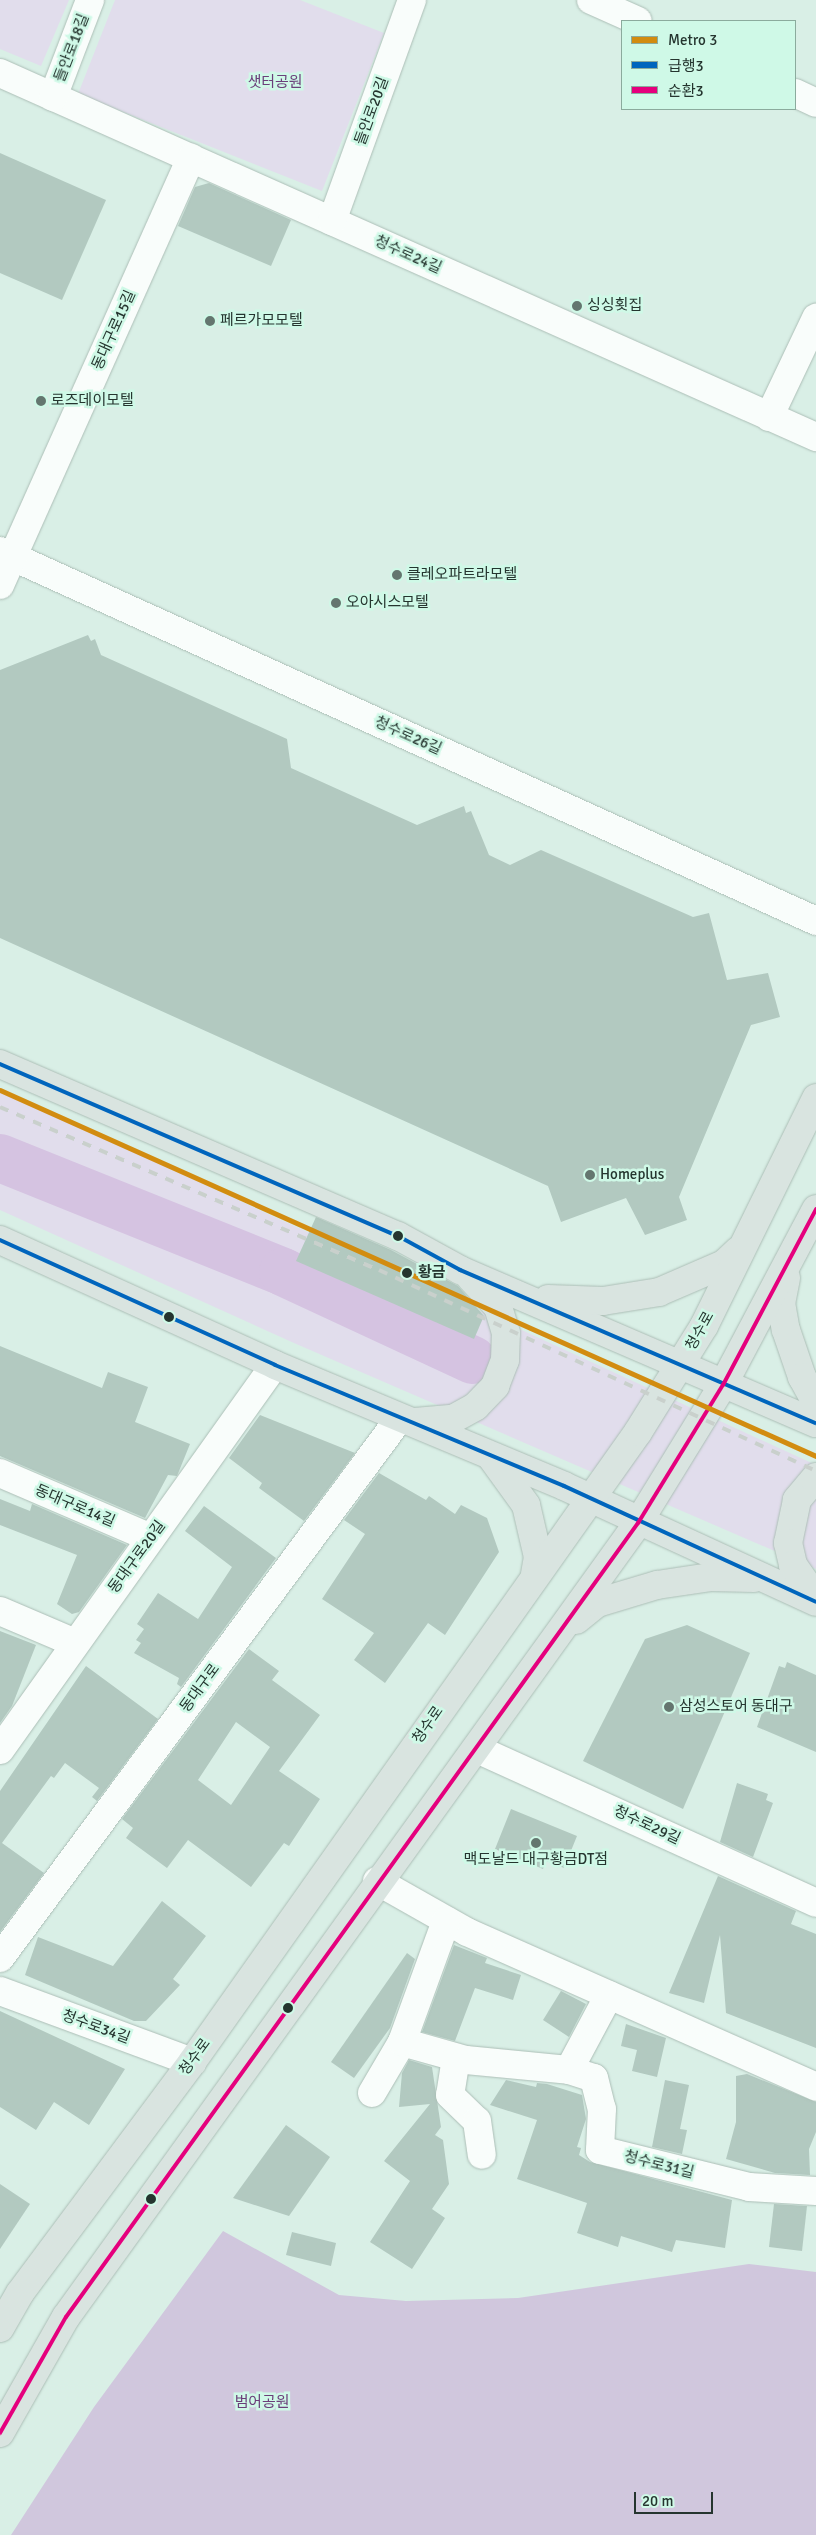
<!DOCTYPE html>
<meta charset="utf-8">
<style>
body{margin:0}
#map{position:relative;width:816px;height:2535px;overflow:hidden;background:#d9efe6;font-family:Signika,"Noto Sans KR",sans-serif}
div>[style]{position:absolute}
.green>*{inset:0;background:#e1ddec}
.forest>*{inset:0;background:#d0c7dd}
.river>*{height:48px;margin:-24px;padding:0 24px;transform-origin:24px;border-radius:24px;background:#d5c3e1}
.building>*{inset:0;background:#b2c9c0}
.roads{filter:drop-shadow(0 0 1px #acbeb6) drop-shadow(0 0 1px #acbeb6)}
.minor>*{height:28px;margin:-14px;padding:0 14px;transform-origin:14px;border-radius:14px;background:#f9fdfb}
.major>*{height:28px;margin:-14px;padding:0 14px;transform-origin:14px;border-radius:14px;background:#d9e4e0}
.rail>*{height:4px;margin-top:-2px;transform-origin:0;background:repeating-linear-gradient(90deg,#c9d0cc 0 9px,transparent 0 18px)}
.bus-1>*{height:4px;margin:-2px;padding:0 2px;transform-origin:2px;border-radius:2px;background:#0065bd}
.bus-2>*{height:4px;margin:-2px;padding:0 2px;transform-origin:2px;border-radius:2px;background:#e5007d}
.metro-1>*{height:5px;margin:-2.5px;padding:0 2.5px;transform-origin:2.5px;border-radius:2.5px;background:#d28c10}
.dots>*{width:14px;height:14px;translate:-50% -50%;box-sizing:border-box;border:2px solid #cff9e7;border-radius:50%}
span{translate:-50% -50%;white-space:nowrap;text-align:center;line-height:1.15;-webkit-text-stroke:5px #cff9e7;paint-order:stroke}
.street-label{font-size:15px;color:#25352f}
.park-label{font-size:15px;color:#6b3f7a}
.poi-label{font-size:15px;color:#25352f}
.left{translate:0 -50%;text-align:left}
.stop-label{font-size:15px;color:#25352f;font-weight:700}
.legend{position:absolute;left:621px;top:20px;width:175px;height:90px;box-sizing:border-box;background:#cff9e7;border:1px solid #8bab9d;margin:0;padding:6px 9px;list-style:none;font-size:15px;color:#25352f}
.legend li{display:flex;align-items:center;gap:10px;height:25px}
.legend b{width:25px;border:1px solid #8bab9d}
.scale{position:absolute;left:634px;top:2492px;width:79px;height:22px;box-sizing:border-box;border:2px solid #25352f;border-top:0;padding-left:6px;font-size:15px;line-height:18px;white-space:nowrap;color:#25352f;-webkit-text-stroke:4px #cff9e7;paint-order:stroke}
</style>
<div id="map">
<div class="green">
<i style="clip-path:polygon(0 0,69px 0,41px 66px,0 49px)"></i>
<i style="clip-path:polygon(115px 0,300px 0,384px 33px,322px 191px,78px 94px)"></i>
<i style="clip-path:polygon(0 1091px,816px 1465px,816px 1569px,294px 1343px,0 1210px)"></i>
</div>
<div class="forest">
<i style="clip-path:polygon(223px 2231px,339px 2295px,406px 2301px,518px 2298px,749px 2264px,816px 2272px,816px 2535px,11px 2535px,94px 2407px)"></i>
</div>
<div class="river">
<i style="left:0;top:1158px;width:305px;rotate:21.9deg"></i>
<i style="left:283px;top:1272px;width:209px;rotate:24.9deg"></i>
</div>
<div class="building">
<i style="clip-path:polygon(0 153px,106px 200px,62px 300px,0 273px)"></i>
<i style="clip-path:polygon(209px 183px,291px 220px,271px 266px,178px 226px,195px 187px)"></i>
<i style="clip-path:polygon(88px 635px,91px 641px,95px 639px,101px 655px,287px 739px,291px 768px,417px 825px,464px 806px,466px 813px,471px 811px,489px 855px,510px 865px,541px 850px,693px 917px,709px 913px,727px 980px,768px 973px,780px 1017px,751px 1025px,679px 1197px,687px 1220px,645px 1235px,626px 1198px,561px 1222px,548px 1186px,0 938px,0 670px)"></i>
<i style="clip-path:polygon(316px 1217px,391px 1250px,458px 1286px,484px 1316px,474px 1339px,296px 1261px)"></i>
<i style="clip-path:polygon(0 1346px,102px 1388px,108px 1372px,148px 1387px,135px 1422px,190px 1444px,177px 1476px,168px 1475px,145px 1518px,0 1456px)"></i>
<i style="clip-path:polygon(260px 1415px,355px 1453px,304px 1521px,259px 1488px,262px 1483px,229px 1458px)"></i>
<i style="clip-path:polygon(379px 1473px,426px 1500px,429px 1496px,455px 1514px,461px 1505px,487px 1518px,499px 1552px,445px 1635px,428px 1623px,385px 1683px,354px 1660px,374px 1633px,322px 1599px,365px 1534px,344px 1520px)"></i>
<i style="clip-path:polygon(0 1499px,30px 1511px,32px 1504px,127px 1545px,79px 1612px,72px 1614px,57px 1604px,77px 1555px,0 1525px)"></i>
<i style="clip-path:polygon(204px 1506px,276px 1558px,181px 1687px,177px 1684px,179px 1678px,134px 1653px,141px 1643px,136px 1640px,144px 1629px,137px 1624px,158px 1593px,198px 1619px,232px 1567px,185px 1531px)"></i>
<i style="clip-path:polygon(687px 1625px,750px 1653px,683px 1809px,583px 1761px,645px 1639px)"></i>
<i style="clip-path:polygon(0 1631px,36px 1645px,12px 1706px,0 1723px)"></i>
<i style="clip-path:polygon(evenodd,249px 1649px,279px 1671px,272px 1680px,320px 1715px,279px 1771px,320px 1799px,289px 1846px,284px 1843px,251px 1887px,188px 1840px,167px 1868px,126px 1838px,133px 1828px,122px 1819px,249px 1649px,236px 1722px,270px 1747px,231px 1805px,198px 1780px,236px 1722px)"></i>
<i style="clip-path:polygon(787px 1662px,816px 1675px,816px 1752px,757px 1727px,779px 1666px,785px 1668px)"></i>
<i style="clip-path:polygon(86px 1666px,158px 1719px,97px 1801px,92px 1797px,99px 1788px,65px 1763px,54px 1778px,51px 1776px,2px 1843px,44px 1873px,0 1932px,0 1791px)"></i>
<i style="clip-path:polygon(737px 1783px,768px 1794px,766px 1800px,773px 1803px,753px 1857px,720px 1842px)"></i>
<i style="clip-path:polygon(511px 1809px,577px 1836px,564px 1868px,546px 1861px,543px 1869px,495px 1849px)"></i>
<i style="clip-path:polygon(718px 1876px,796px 1911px,791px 1924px,816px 1934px,816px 2048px,726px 2013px,720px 1935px,704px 2003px,669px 1993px)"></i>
<i style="clip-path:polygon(162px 1901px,206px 1936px,173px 1979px,180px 1985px,146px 2021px,134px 2021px,25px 1975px,38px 1937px,113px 1966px)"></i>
<i style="clip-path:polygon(454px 1945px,487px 1958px,485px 1963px,521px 1975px,513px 2000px,475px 1988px,455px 2041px,422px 2032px)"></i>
<i style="clip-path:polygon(407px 1953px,415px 1959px,390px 2028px,354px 2078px,331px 2062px)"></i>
<i style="clip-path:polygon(561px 1991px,586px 2004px,569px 2037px,543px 2020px)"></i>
<i style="clip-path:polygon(0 2011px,125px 2069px,89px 2125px,54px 2102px,36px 2130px,0 2107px)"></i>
<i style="clip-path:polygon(626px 2024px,666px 2038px,657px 2077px,632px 2071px,637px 2050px,621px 2046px)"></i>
<i style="clip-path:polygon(409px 2060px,432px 2067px,441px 2127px,435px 2135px,443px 2140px,449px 2184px,432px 2209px,445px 2218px,412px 2269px,370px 2242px,410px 2181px,384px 2161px,430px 2104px,399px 2107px,402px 2073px)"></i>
<i style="clip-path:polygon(747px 2074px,816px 2102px,816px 2132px,809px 2149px,810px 2175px,775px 2173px,726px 2159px,736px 2122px,736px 2076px)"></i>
<i style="clip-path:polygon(506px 2080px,536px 2087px,537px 2083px,547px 2084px,582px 2095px,586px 2119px,577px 2147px,581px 2148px,579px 2155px,590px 2162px,732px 2200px,725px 2248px,676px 2240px,672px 2252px,621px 2236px,618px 2247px,577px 2233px,587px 2203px,517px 2179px,537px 2120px,490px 2105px)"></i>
<i style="clip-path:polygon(665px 2080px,689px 2085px,680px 2129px,687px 2130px,682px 2154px,652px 2147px)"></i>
<i style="clip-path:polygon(286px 2125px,330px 2157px,289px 2216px,233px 2198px)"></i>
<i style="clip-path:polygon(0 2184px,30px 2204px,0 2249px)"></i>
<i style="clip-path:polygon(774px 2204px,807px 2206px,802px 2251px,769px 2247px)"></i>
<i style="clip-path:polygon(292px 2232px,336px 2243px,331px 2266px,286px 2255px)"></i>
</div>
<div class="roads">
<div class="minor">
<i style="left:591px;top:0;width:51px;rotate:24.1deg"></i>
<i style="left:0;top:73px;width:894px;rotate:24.04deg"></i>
<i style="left:795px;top:93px;width:23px;rotate:25deg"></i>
<i style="left:53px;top:97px;width:104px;rotate:-69.1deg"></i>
<i style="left:332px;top:221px;width:235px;rotate:-70.1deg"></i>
<i style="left:769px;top:417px;width:110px;rotate:-64.6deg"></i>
<i style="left:0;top:551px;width:896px;rotate:24.39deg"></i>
<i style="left:0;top:585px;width:468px;rotate:-65.9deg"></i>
<i style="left:0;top:1473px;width:164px;rotate:23.3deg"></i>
<i style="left:0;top:1611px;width:82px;rotate:23.1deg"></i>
<i style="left:477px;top:1749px;width:372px;rotate:24.4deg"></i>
<i style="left:0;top:1750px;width:473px;rotate:-54.5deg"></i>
<i style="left:377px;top:1881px;width:103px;rotate:29.5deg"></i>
<i style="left:467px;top:1932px;width:382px;rotate:23.9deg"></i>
<i style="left:0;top:1958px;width:671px;rotate:-53.49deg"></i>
<i style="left:0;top:1991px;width:205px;rotate:20.3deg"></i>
<i style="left:402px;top:2042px;width:66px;rotate:15.7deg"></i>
<i style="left:466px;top:2060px;width:103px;rotate:5.5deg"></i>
<i style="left:569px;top:2070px;width:26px;rotate:18deg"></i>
<i style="left:594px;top:2078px;width:32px;rotate:76deg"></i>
<i style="left:602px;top:2109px;width:41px;rotate:92.8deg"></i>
<i style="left:600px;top:2150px;width:154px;rotate:13.9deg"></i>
<i style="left:749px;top:2187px;width:67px;rotate:3.4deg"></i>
<i style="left:456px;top:2058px;width:37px;rotate:99deg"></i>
<i style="left:450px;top:2095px;width:37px;rotate:44deg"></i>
<i style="left:477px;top:2121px;width:34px;rotate:82deg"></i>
<i style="left:569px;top:2070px;width:85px;rotate:-61.9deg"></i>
<i style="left:372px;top:2093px;width:59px;rotate:-59.5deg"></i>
<i style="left:402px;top:2042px;width:129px;rotate:-70deg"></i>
</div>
<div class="major">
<i style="left:0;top:1064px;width:434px;rotate:23.4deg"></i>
<i style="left:398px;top:1236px;width:71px;rotate:28.7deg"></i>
<i style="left:460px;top:1270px;width:387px;rotate:23.3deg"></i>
<i style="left:0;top:1240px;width:302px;rotate:24.4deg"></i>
<i style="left:275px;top:1365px;width:313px;rotate:22.7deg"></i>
<i style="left:564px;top:1486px;width:277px;rotate:24.7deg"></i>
<i style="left:786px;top:1278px;width:25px;rotate:101deg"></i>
<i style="left:781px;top:1303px;width:27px;rotate:80deg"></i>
<i style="left:786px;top:1330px;width:50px;rotate:71.2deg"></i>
<i style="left:802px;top:1377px;width:29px;rotate:61deg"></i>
<i style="left:548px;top:1299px;width:55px;rotate:2.1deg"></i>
<i style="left:603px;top:1301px;width:57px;rotate:-9.1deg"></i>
<i style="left:659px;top:1292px;width:71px;rotate:-23.3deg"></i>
<i style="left:724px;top:1264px;width:19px;rotate:-43deg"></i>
<i style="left:415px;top:1422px;width:38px;rotate:-5deg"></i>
<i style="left:453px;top:1419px;width:26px;rotate:-29deg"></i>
<i style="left:476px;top:1406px;width:28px;rotate:-46deg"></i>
<i style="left:495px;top:1386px;width:28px;rotate:-69deg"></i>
<i style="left:505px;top:1360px;width:27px;rotate:-88deg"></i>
<i style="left:506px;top:1333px;width:27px;rotate:-107deg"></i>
<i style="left:498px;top:1307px;width:40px;rotate:-133deg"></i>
<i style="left:492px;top:1458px;width:58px;rotate:54.1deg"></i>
<i style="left:526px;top:1505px;width:53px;rotate:77deg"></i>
<i style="left:538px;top:1557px;width:17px;rotate:100deg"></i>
<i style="left:816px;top:1477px;width:30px;rotate:130deg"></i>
<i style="left:797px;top:1500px;width:44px;rotate:101.8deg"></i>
<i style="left:788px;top:1543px;width:23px;rotate:77deg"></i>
<i style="left:793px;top:1565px;width:40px;rotate:55.1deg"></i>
<i style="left:576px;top:1620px;width:27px;rotate:-39deg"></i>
<i style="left:597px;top:1603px;width:63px;rotate:-16.7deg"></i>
<i style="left:657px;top:1585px;width:55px;rotate:-8.4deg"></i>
<i style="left:711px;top:1577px;width:43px;rotate:1.3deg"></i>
<i style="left:0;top:2328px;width:40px;rotate:-60.3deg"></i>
<i style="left:20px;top:2293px;width:288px;rotate:-53.3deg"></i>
<i style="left:192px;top:2062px;width:772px;rotate:-54.7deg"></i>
<i style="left:638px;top:1432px;width:125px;rotate:-58.1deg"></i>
<i style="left:704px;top:1326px;width:254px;rotate:-63.8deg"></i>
<i style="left:0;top:2433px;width:133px;rotate:-60.4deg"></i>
<i style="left:66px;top:2317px;width:979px;rotate:-54.23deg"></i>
<i style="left:638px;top:1523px;width:162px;rotate:-58.4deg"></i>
<i style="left:723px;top:1385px;width:199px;rotate:-62.1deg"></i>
</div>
</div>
<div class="rail">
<i style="left:0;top:1107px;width:413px;rotate:23.3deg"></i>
<i style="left:379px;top:1270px;width:481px;rotate:24.7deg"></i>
</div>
<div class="bus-1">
<i style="left:0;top:1064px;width:434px;rotate:23.4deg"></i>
<i style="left:398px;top:1236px;width:71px;rotate:28.7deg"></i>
<i style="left:460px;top:1270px;width:387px;rotate:23.3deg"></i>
<i style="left:0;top:1240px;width:302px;rotate:24.4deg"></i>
<i style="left:275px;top:1365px;width:313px;rotate:22.7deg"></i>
<i style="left:564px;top:1486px;width:277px;rotate:24.7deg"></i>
</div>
<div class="bus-2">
<i style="left:0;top:2433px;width:133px;rotate:-60.4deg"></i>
<i style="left:66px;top:2317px;width:979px;rotate:-54.23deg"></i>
<i style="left:638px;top:1523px;width:162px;rotate:-58.4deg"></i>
<i style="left:723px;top:1385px;width:199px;rotate:-62.1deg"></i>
</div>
<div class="metro-1">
<i style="left:0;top:1090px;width:894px;rotate:24.16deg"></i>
</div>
<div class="dots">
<i style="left:577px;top:306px;background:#64766f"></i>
<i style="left:210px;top:321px;background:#64766f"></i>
<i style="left:41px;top:401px;background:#64766f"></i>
<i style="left:397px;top:575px;background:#64766f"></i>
<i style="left:336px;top:603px;background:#64766f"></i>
<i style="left:590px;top:1175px;background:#64766f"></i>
<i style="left:398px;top:1236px;background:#25352f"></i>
<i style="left:407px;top:1273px;background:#25352f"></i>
<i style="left:169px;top:1317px;background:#25352f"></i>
<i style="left:669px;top:1707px;background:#64766f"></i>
<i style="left:536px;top:1843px;background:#64766f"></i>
<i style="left:288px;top:2008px;background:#25352f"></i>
<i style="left:151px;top:2199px;background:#25352f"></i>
</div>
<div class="street-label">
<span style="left:72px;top:48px;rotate:-69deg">들안로18길</span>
<span style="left:372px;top:111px;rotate:-70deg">들안로20길</span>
<span style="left:408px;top:255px;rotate:24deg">청수로24길</span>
<span style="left:114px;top:330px;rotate:-66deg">동대구로15길</span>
<span style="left:408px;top:736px;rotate:24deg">청수로26길</span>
<span style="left:700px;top:1331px;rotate:-61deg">청수로</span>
<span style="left:75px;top:1506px;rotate:23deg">동대구로14길</span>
<span style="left:137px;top:1557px;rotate:-54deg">동대구로20길</span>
<span style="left:200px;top:1688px;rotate:-54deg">동대구로</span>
<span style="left:428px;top:1725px;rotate:-55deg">청수로</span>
<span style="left:647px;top:1825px;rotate:25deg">청수로29길</span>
<span style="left:96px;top:2027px;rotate:20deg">청수로34길</span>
<span style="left:195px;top:2057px;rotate:-54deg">청수로</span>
<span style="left:659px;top:2165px;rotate:14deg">청수로31길</span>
</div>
<div class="park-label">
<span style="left:275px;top:83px">샛터공원</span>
<span style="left:262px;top:2403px">범어공원</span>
</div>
<div class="poi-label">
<span class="left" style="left:587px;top:306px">싱싱횟집</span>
<span class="left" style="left:220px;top:321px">페르가모모텔</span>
<span class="left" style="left:51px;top:401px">로즈데이모텔</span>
<span class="left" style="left:407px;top:575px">클레오파트라모텔</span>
<span class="left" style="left:346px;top:603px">오아시스모텔</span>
<span class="left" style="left:600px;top:1175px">Homeplus</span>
<span class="left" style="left:679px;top:1707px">삼성스토어 동대구</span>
<span style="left:536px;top:1860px">맥도날드 대구황금DT점</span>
</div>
<div class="stop-label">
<span class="left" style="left:418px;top:1273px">황금</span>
</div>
<ul class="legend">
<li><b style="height:6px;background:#d28c10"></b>Metro 3</li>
<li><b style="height:6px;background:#0065bd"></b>급행3</li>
<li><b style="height:6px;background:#e5007d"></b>순환3</li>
</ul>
<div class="scale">20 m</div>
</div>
